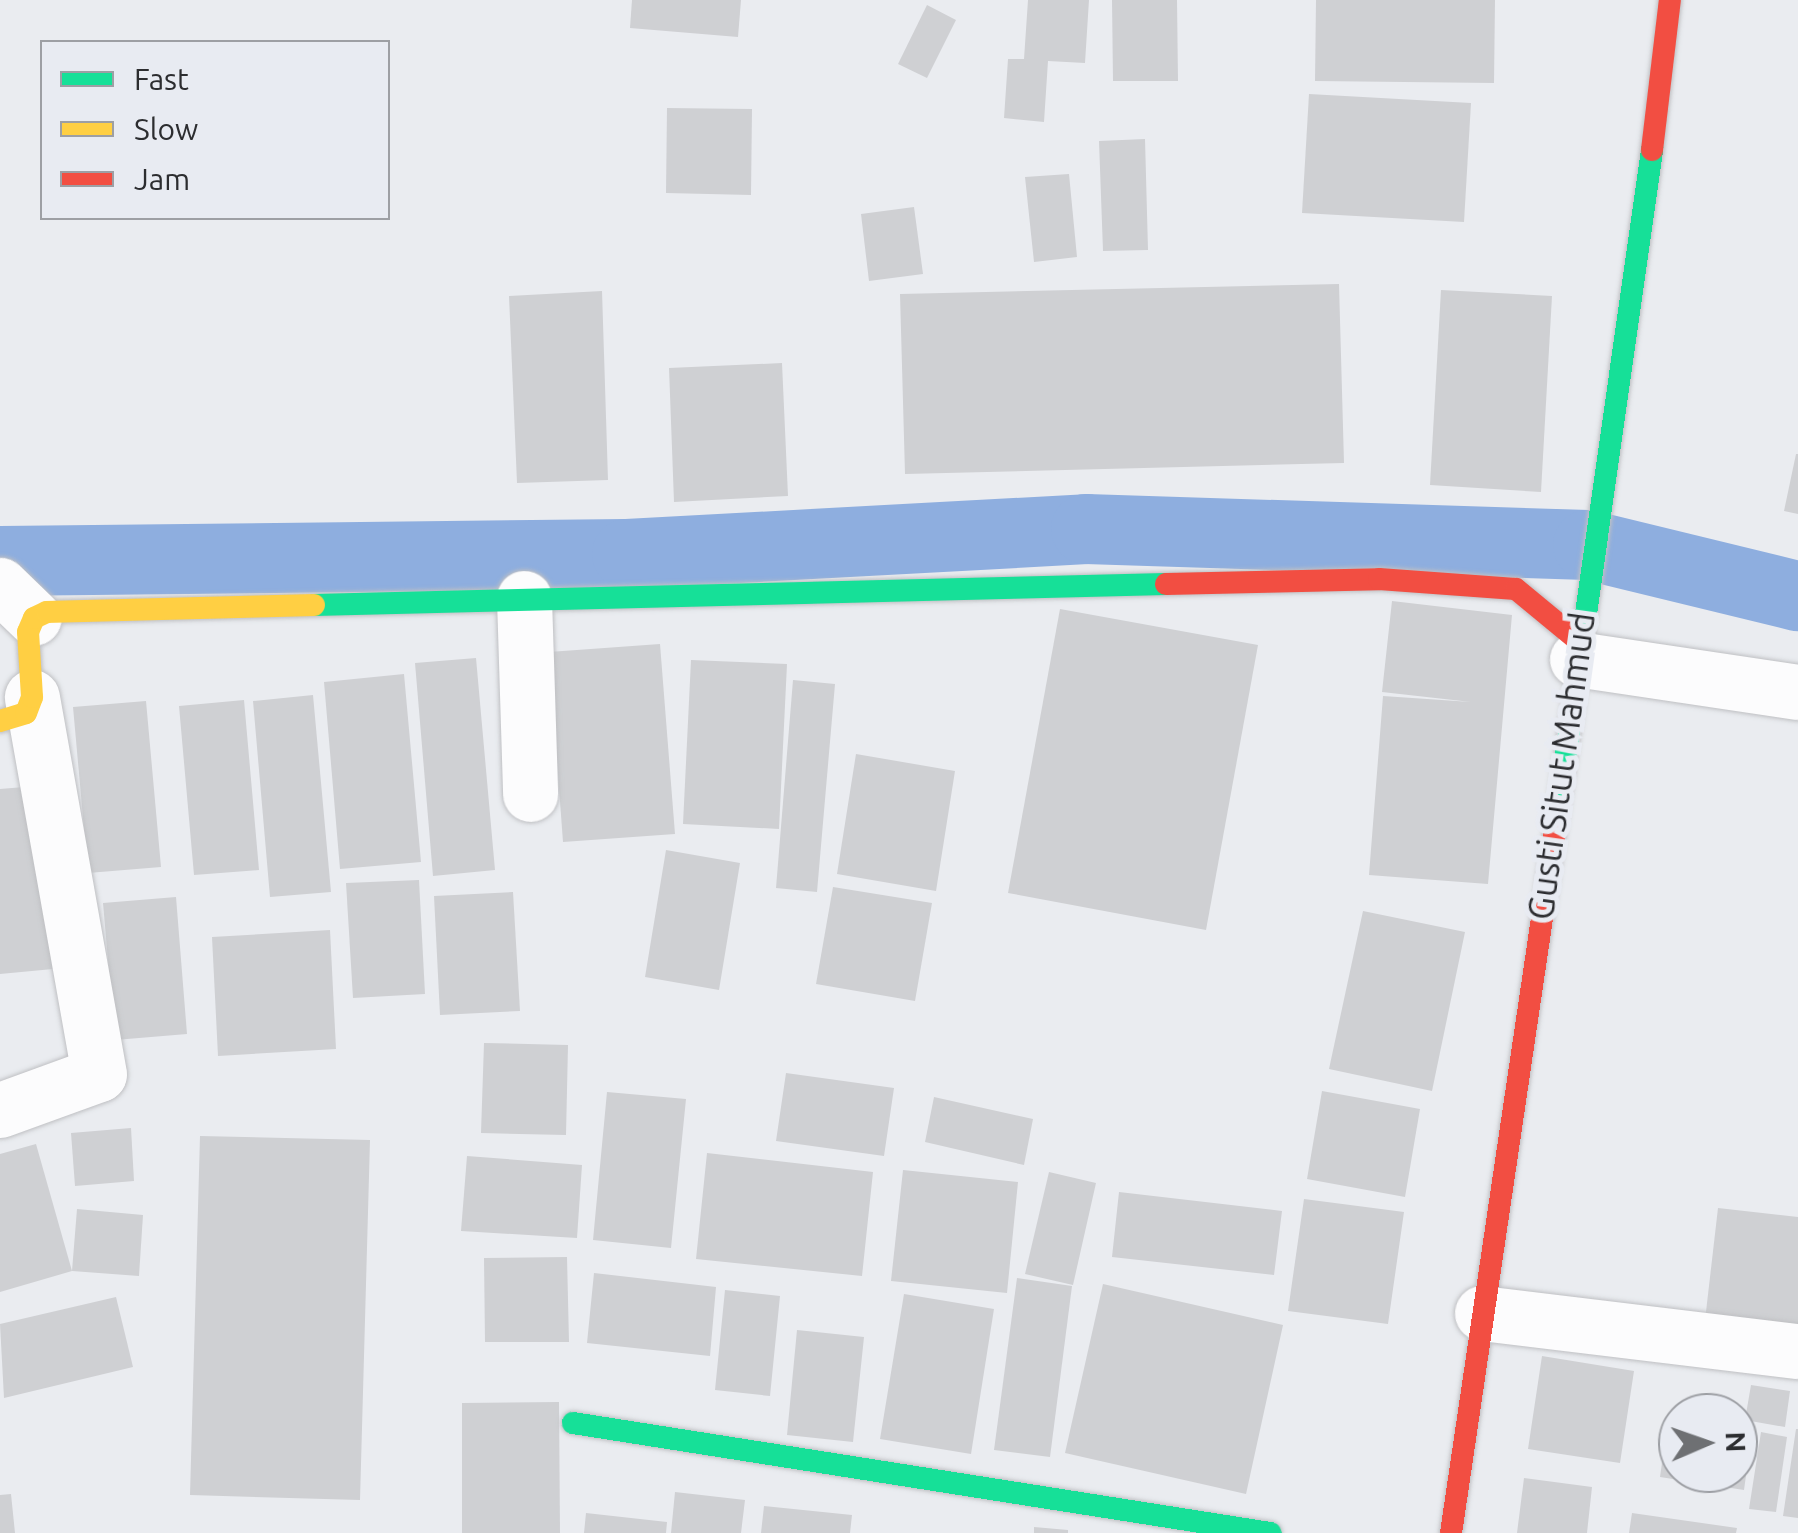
<!DOCTYPE html>
<style>
body{margin:0}
#map{position:relative;width:1798px;height:1533px;overflow:hidden;background:#eaecf0;font-family:Ubuntu,sans-serif}
div>[style]{position:absolute}
.canal>*{height:70px;margin:-35px;padding:0 35px;transform-origin:35px;border-radius:35px;background:#8eaedf}
.building>*{inset:0;background:#cfd0d3}
.roads{filter:drop-shadow(0 0 2px #bfc0c3) drop-shadow(0 0 2px #bfc0c3)}
.street>*{height:55px;margin:-27.5px;padding:0 27.5px;transform-origin:27.5px;border-radius:27.5px;background:#fcfcfd}
.fast>*{height:22px;margin:-11px;padding:0 11px;transform-origin:11px;border-radius:11px;background:#16e098}
.slow>*{height:22px;margin:-11px;padding:0 11px;transform-origin:11px;border-radius:11px;background:#ffcf43}
.jam>*{height:22px;margin:-11px;padding:0 11px;transform-origin:11px;border-radius:11px;background:#f24e42}
span{translate:-50% -50%;white-space:nowrap;text-align:center;line-height:1.15;-webkit-text-stroke:10px #e8ebf2;paint-order:stroke}
.street-label{font-size:35px;color:#2c2d30}
.legend{position:absolute;left:40px;top:40px;width:350px;height:180px;box-sizing:border-box;background:#e8ebf2;border:2px solid #9d9fa4;margin:0;padding:12px 18px;list-style:none;font-size:30px;color:#2c2d30}
.legend li{display:flex;align-items:center;gap:20px;height:50px}
.legend b{width:50px;border:2px solid #9d9fa4}
.north{position:absolute;left:1658px;top:1393px;width:100px;height:100px;box-sizing:border-box;background:#e8ebf2;border:2px solid #9d9fa4;border-radius:50%;rotate:88deg;font-size:28px;font-weight:700;line-height:40px;text-align:center;color:#2c2d30}
.north::after{content:'';display:block;margin:auto;width:35px;height:45px;background:#6e7073;clip-path:polygon(50% 0,100% 100%,50% 72%,0 100%)}
</style>
<div id="map">
<div class="canal">
<i style="left:0;top:561px;width:627px;rotate:-0.64deg"></i>
<i style="left:627px;top:554px;width:460px;rotate:-3.1deg"></i>
<i style="left:1086px;top:529px;width:502px;rotate:1.83deg"></i>
<i style="left:1588px;top:545px;width:216px;rotate:13.7deg"></i>
</div>
<div class="building">
<i style="clip-path:polygon(632px 0,741px 0,738px 37px,630px 28px)"></i>
<i style="clip-path:polygon(1028px 0,1089px 0,1085px 63px,1048px 61px,1044px 122px,1004px 118px,1008px 59px,1024px 59px)"></i>
<i style="clip-path:polygon(1112px 0,1177px 0,1178px 81px,1113px 81px)"></i>
<i style="clip-path:polygon(1316px 0,1495px 0,1494px 83px,1315px 81px)"></i>
<i style="clip-path:polygon(927px 5px,956px 20px,927px 78px,898px 64px)"></i>
<i style="clip-path:polygon(1309px 94px,1471px 103px,1464px 222px,1302px 213px)"></i>
<i style="clip-path:polygon(667px 108px,752px 109px,751px 195px,666px 193px)"></i>
<i style="clip-path:polygon(1145px 139px,1148px 250px,1103px 251px,1099px 141px)"></i>
<i style="clip-path:polygon(1069px 174px,1077px 257px,1034px 262px,1025px 177px)"></i>
<i style="clip-path:polygon(914px 207px,923px 274px,869px 281px,861px 214px)"></i>
<i style="clip-path:polygon(1339px 284px,1344px 463px,905px 474px,900px 294px)"></i>
<i style="clip-path:polygon(1441px 290px,1552px 296px,1541px 492px,1430px 485px)"></i>
<i style="clip-path:polygon(602px 291px,608px 480px,517px 483px,509px 296px)"></i>
<i style="clip-path:polygon(782px 363px,788px 496px,674px 502px,669px 368px)"></i>
<i style="clip-path:polygon(1796px 454px,1798px 454px,1798px 514px,1784px 511px)"></i>
<i style="clip-path:polygon(1392px 601px,1512px 615px,1488px 884px,1369px 875px,1383px 696px,1471px 702px,1382px 692px)"></i>
<i style="clip-path:polygon(1060px 609px,1258px 645px,1206px 930px,1008px 893px)"></i>
<i style="clip-path:polygon(660px 644px,675px 834px,563px 842px,549px 652px)"></i>
<i style="clip-path:polygon(476px 658px,495px 870px,433px 876px,415px 663px)"></i>
<i style="clip-path:polygon(691px 660px,787px 664px,779px 829px,683px 824px)"></i>
<i style="clip-path:polygon(404px 674px,421px 862px,340px 869px,324px 682px)"></i>
<i style="clip-path:polygon(793px 680px,835px 684px,817px 892px,776px 888px)"></i>
<i style="clip-path:polygon(313px 695px,331px 892px,270px 897px,253px 701px)"></i>
<i style="clip-path:polygon(244px 700px,259px 870px,194px 875px,179px 706px)"></i>
<i style="clip-path:polygon(146px 701px,161px 867px,88px 873px,73px 707px)"></i>
<i style="clip-path:polygon(856px 754px,955px 771px,936px 891px,837px 874px)"></i>
<i style="clip-path:polygon(36px 786px,53px 969px,0 974px,0 789px)"></i>
<i style="clip-path:polygon(666px 850px,740px 863px,719px 990px,645px 977px)"></i>
<i style="clip-path:polygon(419px 880px,425px 994px,353px 998px,346px 883px)"></i>
<i style="clip-path:polygon(833px 887px,932px 903px,915px 1001px,816px 984px)"></i>
<i style="clip-path:polygon(513px 892px,520px 1011px,440px 1015px,434px 896px)"></i>
<i style="clip-path:polygon(176px 897px,187px 1034px,115px 1040px,103px 903px)"></i>
<i style="clip-path:polygon(1363px 911px,1465px 932px,1432px 1091px,1329px 1069px)"></i>
<i style="clip-path:polygon(330px 930px,336px 1049px,218px 1056px,212px 937px)"></i>
<i style="clip-path:polygon(484px 1043px,568px 1045px,566px 1135px,481px 1133px)"></i>
<i style="clip-path:polygon(786px 1073px,894px 1088px,884px 1156px,776px 1141px)"></i>
<i style="clip-path:polygon(1322px 1091px,1420px 1109px,1405px 1197px,1307px 1179px)"></i>
<i style="clip-path:polygon(607px 1092px,686px 1099px,671px 1248px,593px 1240px)"></i>
<i style="clip-path:polygon(934px 1097px,1033px 1119px,1024px 1165px,925px 1142px)"></i>
<i style="clip-path:polygon(131px 1128px,134px 1181px,75px 1186px,71px 1133px)"></i>
<i style="clip-path:polygon(200px 1136px,370px 1140px,360px 1500px,190px 1495px)"></i>
<i style="clip-path:polygon(36px 1144px,72px 1271px,0 1292px,0 1154px)"></i>
<i style="clip-path:polygon(707px 1153px,873px 1172px,862px 1276px,696px 1259px)"></i>
<i style="clip-path:polygon(467px 1156px,582px 1165px,577px 1238px,461px 1231px)"></i>
<i style="clip-path:polygon(903px 1170px,1018px 1182px,1007px 1293px,891px 1281px)"></i>
<i style="clip-path:polygon(1049px 1172px,1096px 1183px,1073px 1285px,1025px 1274px)"></i>
<i style="clip-path:polygon(1119px 1192px,1282px 1211px,1274px 1275px,1112px 1257px)"></i>
<i style="clip-path:polygon(1304px 1199px,1404px 1212px,1388px 1324px,1288px 1311px)"></i>
<i style="clip-path:polygon(1718px 1208px,1798px 1217px,1798px 1340px,1704px 1329px)"></i>
<i style="clip-path:polygon(77px 1209px,143px 1215px,139px 1276px,72px 1271px)"></i>
<i style="clip-path:polygon(567px 1257px,569px 1342px,485px 1342px,484px 1258px)"></i>
<i style="clip-path:polygon(594px 1273px,716px 1287px,710px 1356px,587px 1343px)"></i>
<i style="clip-path:polygon(1017px 1278px,1072px 1286px,1050px 1457px,994px 1450px)"></i>
<i style="clip-path:polygon(1103px 1284px,1283px 1325px,1246px 1494px,1065px 1453px)"></i>
<i style="clip-path:polygon(725px 1290px,780px 1296px,770px 1396px,715px 1390px)"></i>
<i style="clip-path:polygon(904px 1294px,994px 1309px,971px 1454px,880px 1439px)"></i>
<i style="clip-path:polygon(116px 1297px,133px 1367px,4px 1398px,0 1324px)"></i>
<i style="clip-path:polygon(797px 1330px,864px 1337px,853px 1442px,787px 1435px)"></i>
<i style="clip-path:polygon(1542px 1356px,1634px 1371px,1620px 1463px,1528px 1449px)"></i>
<i style="clip-path:polygon(1751px 1385px,1790px 1391px,1785px 1427px,1745px 1420px)"></i>
<i style="clip-path:polygon(559px 1402px,560px 1533px,462px 1533px,462px 1403px)"></i>
<i style="clip-path:polygon(1668px 1420px,1678px 1422px,1678px 1473px,1738px 1473px,1738px 1431px,1752px 1433px,1744px 1490px,1660px 1477px)"></i>
<i style="clip-path:polygon(1796px 1429px,1798px 1429px,1798px 1518px,1783px 1516px)"></i>
<i style="clip-path:polygon(1761px 1432px,1787px 1437px,1776px 1512px,1749px 1509px)"></i>
<i style="clip-path:polygon(1524px 1478px,1592px 1487px,1587px 1533px,1517px 1533px)"></i>
<i style="clip-path:polygon(675px 1492px,745px 1500px,741px 1533px,671px 1533px)"></i>
<i style="clip-path:polygon(11px 1494px,15px 1533px,0 1533px,0 1495px)"></i>
<i style="clip-path:polygon(764px 1506px,852px 1515px,850px 1533px,761px 1533px)"></i>
<i style="clip-path:polygon(586px 1513px,667px 1522px,666px 1533px,584px 1533px)"></i>
<i style="clip-path:polygon(1632px 1513px,1737px 1528px,1736px 1533px,1629px 1533px)"></i>
<i style="clip-path:polygon(1034px 1527px,1068px 1530px,1068px 1533px,1034px 1533px)"></i>
</div>
<div class="roads">
<div class="street">
<i style="left:0;top:585px;width:47px;rotate:44.1deg"></i>
<i style="left:524px;top:598px;width:196px;rotate:88.2deg"></i>
<i style="left:1577px;top:659px;width:223px;rotate:8.5deg"></i>
<i style="left:0;top:1110px;width:105px;rotate:-20deg"></i>
<i style="left:99px;top:1074px;width:383px;rotate:-100.1deg"></i>
<i style="left:1482px;top:1313px;width:318px;rotate:6.9deg"></i>
</div>
<div class="fast">
<i style="left:314px;top:605px;width:852px;rotate:-1.41deg"></i>
<i style="left:1557px;top:817px;width:674px;rotate:-81.89deg"></i>
<i style="left:573px;top:1423px;width:706px;rotate:8.97deg"></i>
</div>
<div class="slow">
<i style="left:0;top:721px;width:27px;rotate:-17deg"></i>
<i style="left:26px;top:713px;width:17px;rotate:-69deg"></i>
<i style="left:32px;top:697px;width:65px;rotate:-93.5deg"></i>
<i style="left:28px;top:632px;width:15px;rotate:-67deg"></i>
<i style="left:34px;top:618px;width:14px;rotate:-25deg"></i>
<i style="left:47px;top:612px;width:267px;rotate:-1.5deg"></i>
</div>
<div class="jam">
<i style="left:1652px;top:150px;width:151px;rotate:-83.2deg"></i>
<i style="left:1166px;top:584px;width:213px;rotate:-1.3deg"></i>
<i style="left:1379px;top:579px;width:137px;rotate:4.2deg"></i>
<i style="left:1516px;top:589px;width:82px;rotate:39.5deg"></i>
<i style="left:1451px;top:1533px;width:724px;rotate:-81.58deg"></i>
</div>
</div>
<div class="street-label">
<span style="left:1561px;top:766px;rotate:-82deg">Gusti Situt Mahmud</span>
</div>
<ul class="legend">
<li><b style="height:12px;background:#16e098"></b>Fast</li>
<li><b style="height:12px;background:#ffcf43"></b>Slow</li>
<li><b style="height:12px;background:#f24e42"></b>Jam</li>
</ul>
<div class="north">N</div>
</div>
